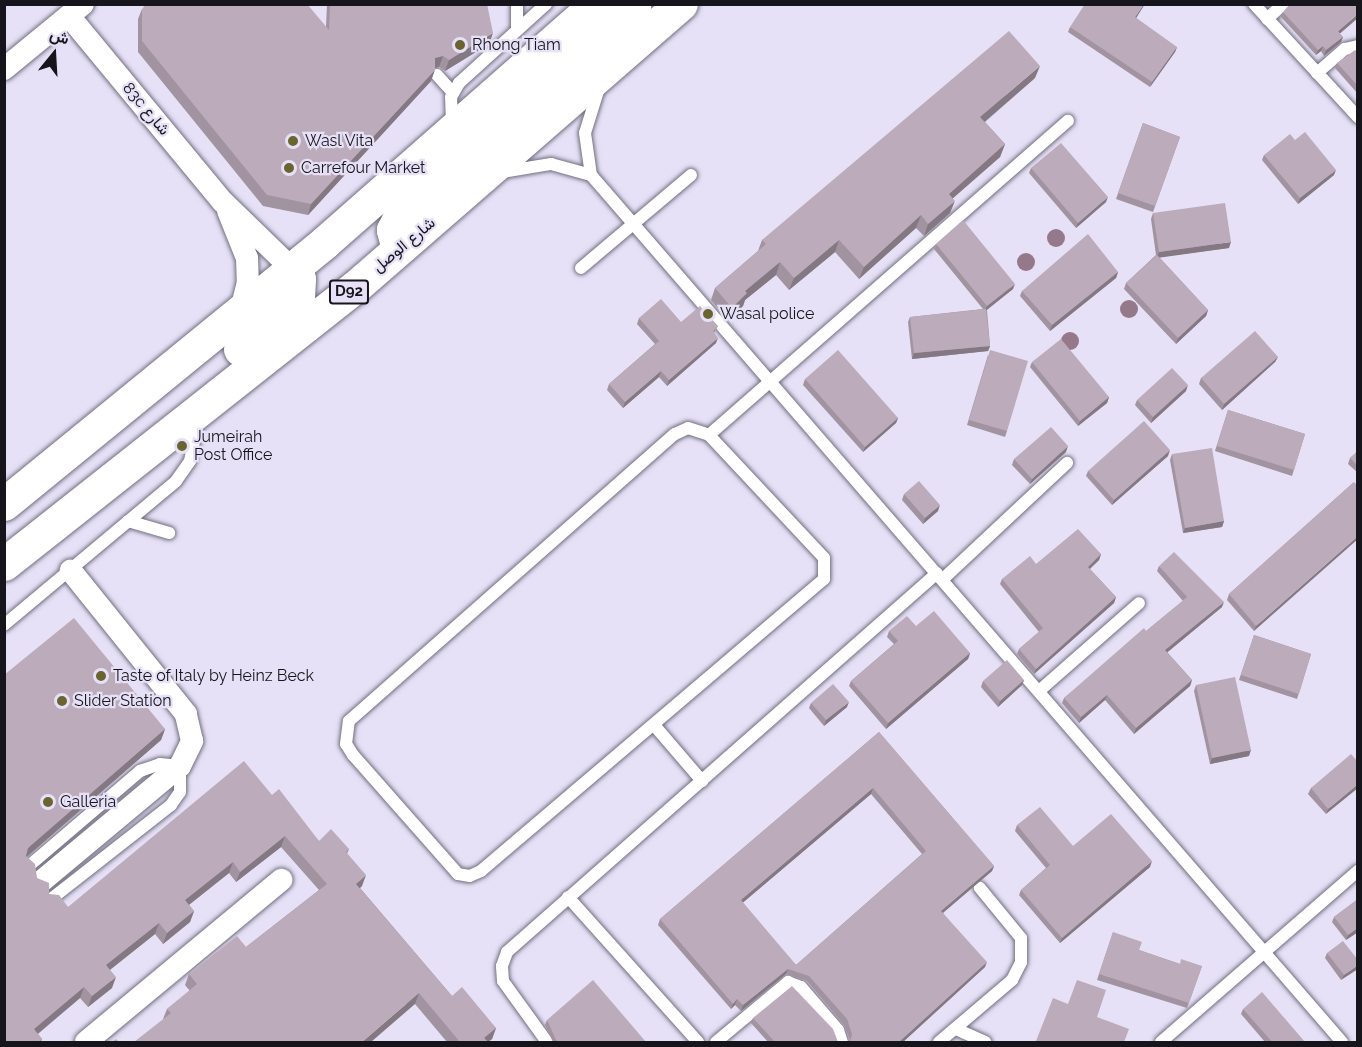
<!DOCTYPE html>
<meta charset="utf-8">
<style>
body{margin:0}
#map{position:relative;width:1362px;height:1047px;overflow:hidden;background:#e6e1f6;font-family:Raleway,Vazirmatn,sans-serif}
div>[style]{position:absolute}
.roads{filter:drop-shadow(0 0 2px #726e80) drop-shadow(0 0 2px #726e80)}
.lane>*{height:12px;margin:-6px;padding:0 6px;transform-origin:6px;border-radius:6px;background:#fff}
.street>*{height:22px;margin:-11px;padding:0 11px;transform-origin:11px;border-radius:11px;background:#fff}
.primary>*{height:33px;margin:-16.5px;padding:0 16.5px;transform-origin:16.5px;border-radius:16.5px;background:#fff}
.trees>*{width:18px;height:18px;margin:-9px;border-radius:50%;background:#96788b}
.wall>*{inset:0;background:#a293a0}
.shaded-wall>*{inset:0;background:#847882}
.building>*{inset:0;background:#bcabba}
.dots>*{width:16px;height:16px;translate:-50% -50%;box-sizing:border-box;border:3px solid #e6e1f6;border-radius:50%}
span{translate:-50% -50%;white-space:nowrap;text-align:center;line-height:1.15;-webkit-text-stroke:4.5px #e6e1f6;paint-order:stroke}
.shield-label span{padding:2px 4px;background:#e6e1f6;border:2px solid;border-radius:4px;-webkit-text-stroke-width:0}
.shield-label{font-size:15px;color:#16151c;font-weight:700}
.poi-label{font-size:16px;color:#16151c}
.left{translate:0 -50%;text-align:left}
.street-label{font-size:16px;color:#16151c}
.frame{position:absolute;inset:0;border:6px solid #16151c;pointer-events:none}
.north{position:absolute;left:24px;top:24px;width:60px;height:60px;-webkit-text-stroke:4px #e6e1f6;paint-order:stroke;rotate:18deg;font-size:16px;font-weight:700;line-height:24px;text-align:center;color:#16151c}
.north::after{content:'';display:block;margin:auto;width:21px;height:27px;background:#16151c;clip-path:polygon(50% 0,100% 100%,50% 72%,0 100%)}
</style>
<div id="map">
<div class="roads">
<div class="lane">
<i style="left:517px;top:4px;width:26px;rotate:90deg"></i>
<i style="left:1254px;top:4px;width:154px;rotate:47.4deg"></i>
<i style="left:1267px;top:19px;width:22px;rotate:-43deg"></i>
<i style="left:1317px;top:73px;width:37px;rotate:-41deg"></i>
<i style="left:1345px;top:49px;width:13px;rotate:-13deg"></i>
<i style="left:437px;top:75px;width:24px;rotate:48deg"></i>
<i style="left:599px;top:88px;width:47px;rotate:107.3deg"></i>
<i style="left:585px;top:133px;width:42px;rotate:81.9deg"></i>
<i style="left:591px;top:175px;width:1147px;rotate:49.1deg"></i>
<i style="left:452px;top:124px;width:27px;rotate:-92deg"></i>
<i style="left:451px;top:97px;width:16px;rotate:-60deg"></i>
<i style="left:459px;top:83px;width:118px;rotate:-42.2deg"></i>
<i style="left:502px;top:172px;width:50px;rotate:-9.3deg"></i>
<i style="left:551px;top:164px;width:41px;rotate:15.4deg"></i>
<i style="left:581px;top:268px;width:144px;rotate:-40.2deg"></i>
<i style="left:688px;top:428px;width:22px;rotate:18deg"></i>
<i style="left:709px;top:435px;width:168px;rotate:46.9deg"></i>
<i style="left:824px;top:558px;width:21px;rotate:90deg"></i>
<i style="left:824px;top:579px;width:450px;rotate:139.6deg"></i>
<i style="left:481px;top:871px;width:12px;rotate:156deg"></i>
<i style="left:470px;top:876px;width:12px;rotate:-171deg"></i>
<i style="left:458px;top:874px;width:159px;rotate:-131.4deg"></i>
<i style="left:353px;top:755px;width:13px;rotate:-122deg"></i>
<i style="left:346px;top:744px;width:23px;rotate:-83deg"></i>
<i style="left:349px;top:721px;width:434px;rotate:-41.4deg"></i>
<i style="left:675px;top:434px;width:14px;rotate:-25deg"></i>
<i style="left:709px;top:435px;width:477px;rotate:-41.2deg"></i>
<i style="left:128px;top:521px;width:43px;rotate:16.3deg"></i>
<i style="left:943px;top:579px;width:170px;rotate:-43.1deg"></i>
<i style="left:4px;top:625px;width:224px;rotate:-39.9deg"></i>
<i style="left:176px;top:481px;width:24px;rotate:-55deg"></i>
<i style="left:190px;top:461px;width:45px;rotate:-78.4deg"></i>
<i style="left:1039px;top:691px;width:133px;rotate:-41.3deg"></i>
<i style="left:654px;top:725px;width:74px;rotate:49.4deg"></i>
<i style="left:30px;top:865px;width:145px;rotate:-40.5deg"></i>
<i style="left:140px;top:771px;width:21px;rotate:-19deg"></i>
<i style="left:160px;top:764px;width:20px;rotate:6deg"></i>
<i style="left:180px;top:766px;width:26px;rotate:90deg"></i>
<i style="left:180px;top:792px;width:16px;rotate:125deg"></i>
<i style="left:171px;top:805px;width:152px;rotate:141.9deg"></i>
<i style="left:568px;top:897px;width:195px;rotate:48.1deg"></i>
<i style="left:956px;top:1029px;width:32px;rotate:24deg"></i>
<i style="left:547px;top:1042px;width:75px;rotate:-125.8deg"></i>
<i style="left:503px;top:981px;width:15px;rotate:-94deg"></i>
<i style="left:502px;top:966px;width:15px;rotate:-70deg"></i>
<i style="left:507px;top:952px;width:573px;rotate:-41.39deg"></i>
<i style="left:716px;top:1042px;width:94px;rotate:-39.8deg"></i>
<i style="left:788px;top:982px;width:14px;rotate:21deg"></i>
<i style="left:801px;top:987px;width:57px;rotate:49.3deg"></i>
<i style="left:838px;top:1030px;width:13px;rotate:72deg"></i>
<i style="left:939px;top:1042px;width:96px;rotate:-40.3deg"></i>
<i style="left:1012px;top:980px;width:20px;rotate:-63deg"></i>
<i style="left:1021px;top:962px;width:24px;rotate:-90deg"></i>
<i style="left:1021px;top:938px;width:65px;rotate:-129.4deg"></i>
<i style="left:1161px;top:1042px;width:261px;rotate:-41deg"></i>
</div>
<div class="street">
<i style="left:69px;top:16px;width:241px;rotate:50.4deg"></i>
<i style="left:223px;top:202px;width:95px;rotate:44.1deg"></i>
<i style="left:4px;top:69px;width:102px;rotate:-39.4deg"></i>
<i style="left:228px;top:211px;width:51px;rotate:68deg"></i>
<i style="left:247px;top:258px;width:24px;rotate:88deg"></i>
<i style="left:248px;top:282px;width:30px;rotate:104deg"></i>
<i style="left:43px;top:880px;width:178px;rotate:-39.8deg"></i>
<i style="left:180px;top:766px;width:28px;rotate:-64deg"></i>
<i style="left:192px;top:741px;width:28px;rotate:-103deg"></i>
<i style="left:186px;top:714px;width:184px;rotate:-128.8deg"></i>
<i style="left:86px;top:1042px;width:254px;rotate:-39.7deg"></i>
</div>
<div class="primary">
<i style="left:398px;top:249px;width:20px;rotate:-105deg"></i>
<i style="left:393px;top:230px;width:28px;rotate:-64deg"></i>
<i style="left:405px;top:205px;width:305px;rotate:-41.2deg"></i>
<i style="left:240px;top:349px;width:77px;rotate:-41.3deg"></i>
<i style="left:298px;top:298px;width:19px;rotate:-87deg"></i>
<i style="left:299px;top:279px;width:14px;rotate:-126deg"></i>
<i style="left:4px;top:504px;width:414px;rotate:-39.2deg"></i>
<i style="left:325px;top:242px;width:361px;rotate:-41.3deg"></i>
<i style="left:4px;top:564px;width:446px;rotate:-38.3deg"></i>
<i style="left:354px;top:288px;width:433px;rotate:-41deg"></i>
</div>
</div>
<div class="trees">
<i style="left:1056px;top:238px"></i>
<i style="left:1026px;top:262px"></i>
<i style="left:1129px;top:309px"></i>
<i style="left:1070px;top:341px"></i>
</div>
<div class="wall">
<i style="clip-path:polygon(327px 4px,487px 4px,489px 44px,445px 71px,439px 67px,435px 68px,431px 81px,308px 215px,263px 206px,138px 52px,138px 19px,142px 9px,326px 27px)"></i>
<i style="clip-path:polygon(1283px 12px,1340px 34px,1343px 37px,1341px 42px,1324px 56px,1321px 51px,1316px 55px,1281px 17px)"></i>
<i style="clip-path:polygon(1070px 27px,1177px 47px,1175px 52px,1150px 87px,1068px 32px)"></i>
<i style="clip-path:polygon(1358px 53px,1358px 94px,1335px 68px,1337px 63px)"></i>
<i style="clip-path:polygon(1035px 78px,985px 122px,1005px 144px,1000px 157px,953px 198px,950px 213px,924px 236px,916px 228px,859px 279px,835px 252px,789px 290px,776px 275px,745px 300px,743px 306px,728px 320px,711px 300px,715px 288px,758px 251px,762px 240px)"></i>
<i style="clip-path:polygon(1143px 123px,1180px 137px,1153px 212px,1116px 199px)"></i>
<i style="clip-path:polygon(1264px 155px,1334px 175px,1298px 204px,1262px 160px)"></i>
<i style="clip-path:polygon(1031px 168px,1106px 202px,1076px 228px,1029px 173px)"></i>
<i style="clip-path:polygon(1153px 213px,1229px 248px,1159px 257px,1208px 310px,1206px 316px,1176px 344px,1124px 289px,1126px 283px,1156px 255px,1151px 219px)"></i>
<i style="clip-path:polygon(936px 244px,1013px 289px,987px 310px,990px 346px,988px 351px,912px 359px,908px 322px,910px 317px,983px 309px,934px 249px)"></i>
<i style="clip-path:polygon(1118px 272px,1116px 278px,1050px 331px,1020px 296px,1022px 291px)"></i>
<i style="clip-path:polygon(639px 318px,718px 326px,714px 333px,716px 343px,667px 386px,659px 377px,623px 408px,607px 390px,609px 384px,655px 344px,637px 324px)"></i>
<i style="clip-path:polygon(988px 355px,1007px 431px,1005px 437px,967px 425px)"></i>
<i style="clip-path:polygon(1278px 357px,1275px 362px,1222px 410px,1199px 384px,1201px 378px)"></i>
<i style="clip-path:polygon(1032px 362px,1109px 397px,1107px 403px,1078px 426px,1030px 367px)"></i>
<i style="clip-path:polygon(805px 379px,898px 418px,896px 423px,863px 452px,803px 385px)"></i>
<i style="clip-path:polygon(1186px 391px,1151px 423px,1135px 405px,1137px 400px)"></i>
<i style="clip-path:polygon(1228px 410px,1305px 434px,1292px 476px,1215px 451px)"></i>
<i style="clip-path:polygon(1358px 451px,1358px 473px,1348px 464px,1350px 458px)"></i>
<i style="clip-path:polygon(1066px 452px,1030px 484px,1012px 465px,1014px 459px)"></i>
<i style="clip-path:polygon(1172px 454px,1224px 521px,1222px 527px,1183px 533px,1170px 460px)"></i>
<i style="clip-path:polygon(1168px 456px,1112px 505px,1086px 476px,1088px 471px)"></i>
<i style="clip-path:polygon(1354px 482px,1254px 631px,1227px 600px,1229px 594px)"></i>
<i style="clip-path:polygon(904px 494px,938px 511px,923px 524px,902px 500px)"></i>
<i style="clip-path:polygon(1101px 554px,1099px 560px,1090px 569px,1116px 597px,1114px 603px,1034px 674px,1017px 654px,1019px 649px,1039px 632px,1000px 584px,1002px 579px,1036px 564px)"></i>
<i style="clip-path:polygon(1159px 566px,1222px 607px,1167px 652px,1192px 680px,1190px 686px,1134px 734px,1105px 700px,1079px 723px,1062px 703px,1064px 698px,1183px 601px,1157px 571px)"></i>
<i style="clip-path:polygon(916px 626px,970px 653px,968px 659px,886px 729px,849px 686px,851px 681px,894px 644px,887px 637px,889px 631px)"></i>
<i style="clip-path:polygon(1254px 635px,1311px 654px,1297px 699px,1239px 680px)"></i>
<i style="clip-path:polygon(4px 675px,165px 729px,161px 740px,27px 857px,37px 878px,49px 894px,68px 907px,272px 795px,319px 841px,349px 849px,347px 854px,362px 886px,360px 888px,452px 996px,496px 1028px,492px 1039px,488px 1042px,447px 1042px,415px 1004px,163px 1019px,167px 1009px,190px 991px,185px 985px,189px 974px,246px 947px,319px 890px,281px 847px,236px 882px,229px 873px,189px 905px,194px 911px,190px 922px,163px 944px,155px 934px,110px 970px,112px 988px,88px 1007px,80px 998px,38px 1034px,42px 1039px,41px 1042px,4px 1042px)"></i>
<i style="clip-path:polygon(1024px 680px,1022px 685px,998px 707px,981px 687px,983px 681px)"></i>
<i style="clip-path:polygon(1196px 685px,1249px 756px,1210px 764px,1194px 691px)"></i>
<i style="clip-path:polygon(811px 703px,847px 707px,824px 726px,809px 708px)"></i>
<i style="clip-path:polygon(evenodd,879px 732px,994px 866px,992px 871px,943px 913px,985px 967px,903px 1042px,768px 1042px,751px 1023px,753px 1018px,838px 1042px,849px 1042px,850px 1040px,844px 1025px,807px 981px,786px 974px,741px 1011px,735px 1005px,731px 1009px,658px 925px,660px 919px,879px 732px,871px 794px,922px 854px,796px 965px,742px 903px,871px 794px)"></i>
<i style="clip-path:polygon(1358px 762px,1326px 814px,1308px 794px,1311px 788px)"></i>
<i style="clip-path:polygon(1017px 825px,1073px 846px,1150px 867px,1060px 943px,1019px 895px,1021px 890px,1046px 868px,1015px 831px)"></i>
<i style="clip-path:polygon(1358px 899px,1358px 932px,1346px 940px,1332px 922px,1334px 917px)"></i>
<i style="clip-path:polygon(1113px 932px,1139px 950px,1180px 964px,1202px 966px,1187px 1008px,1097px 980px)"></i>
<i style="clip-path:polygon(1327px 953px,1358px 960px,1341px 980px,1325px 958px)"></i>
<i style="clip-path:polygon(1243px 1009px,1305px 1042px,1265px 1042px,1241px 1014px)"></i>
<i style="clip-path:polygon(547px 1020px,646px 1042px,553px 1042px,545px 1025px)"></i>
</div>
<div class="shaded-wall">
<i style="clip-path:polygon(1144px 4px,1145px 4px,1133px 23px,1135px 17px)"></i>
<i style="clip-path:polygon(1358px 14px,1358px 18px,1336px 37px,1338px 31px)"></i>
<i style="clip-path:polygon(493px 33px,489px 44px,445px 71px,449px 60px)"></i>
<i style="clip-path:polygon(1343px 37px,1341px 42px,1324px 56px,1326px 50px)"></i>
<i style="clip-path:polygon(1323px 46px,1321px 51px,1316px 55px,1318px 50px)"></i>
<i style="clip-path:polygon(1177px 47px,1175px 52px,1150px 87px,1152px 82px)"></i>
<i style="clip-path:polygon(443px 56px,439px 67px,431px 69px,435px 58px)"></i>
<i style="clip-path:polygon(1040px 66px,1035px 78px,976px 129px,980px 117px)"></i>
<i style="clip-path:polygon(435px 70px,431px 81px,308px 215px,311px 204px)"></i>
<i style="clip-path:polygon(1005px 144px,1000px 157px,944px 206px,949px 194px)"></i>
<i style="clip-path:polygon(1336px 170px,1334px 175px,1298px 204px,1300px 198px)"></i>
<i style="clip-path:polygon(1108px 197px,1106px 202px,1076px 228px,1078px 223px)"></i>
<i style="clip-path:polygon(955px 201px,950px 213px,924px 236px,928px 224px)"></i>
<i style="clip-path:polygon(921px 215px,916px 228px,859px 279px,864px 267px)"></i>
<i style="clip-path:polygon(839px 240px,835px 252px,789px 290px,794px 278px)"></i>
<i style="clip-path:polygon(1231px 242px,1229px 248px,1157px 258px,1159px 252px)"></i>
<i style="clip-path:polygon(780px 262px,776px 275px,745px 300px,743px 306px,728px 320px,732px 308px,745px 291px)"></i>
<i style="clip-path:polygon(1118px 272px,1116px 278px,1050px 331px,1052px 325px)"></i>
<i style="clip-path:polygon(1015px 284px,1013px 289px,985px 311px,987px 306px)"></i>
<i style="clip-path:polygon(1208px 310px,1206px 316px,1176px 344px,1178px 338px)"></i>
<i style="clip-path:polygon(718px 338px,716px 343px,667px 386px,669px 380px)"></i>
<i style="clip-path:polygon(990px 346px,988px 351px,912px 359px,914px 353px)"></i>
<i style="clip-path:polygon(1278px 357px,1275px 362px,1222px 410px,1224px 404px)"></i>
<i style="clip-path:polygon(661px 371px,659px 377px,623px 408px,625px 402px)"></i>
<i style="clip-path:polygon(1188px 385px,1186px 391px,1151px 423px,1153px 417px)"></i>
<i style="clip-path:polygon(1109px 397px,1107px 403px,1078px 426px,1080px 421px)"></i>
<i style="clip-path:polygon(898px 418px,896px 423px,863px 452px,865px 447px)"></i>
<i style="clip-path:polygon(1068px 446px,1066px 452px,1030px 484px,1032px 479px)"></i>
<i style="clip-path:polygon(1170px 450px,1168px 456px,1112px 505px,1114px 500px)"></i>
<i style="clip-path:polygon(940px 505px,938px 511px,923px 524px,925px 518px)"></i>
<i style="clip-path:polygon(1224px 521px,1222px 527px,1183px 533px,1185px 528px)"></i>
<i style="clip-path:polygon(1358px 536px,1358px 539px,1254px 631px,1256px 626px)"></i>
<i style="clip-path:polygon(1101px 554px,1099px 560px,1086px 572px,1088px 567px)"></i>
<i style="clip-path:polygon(1116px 597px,1114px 603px,1034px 674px,1036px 669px)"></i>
<i style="clip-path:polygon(1224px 602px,1222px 607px,1163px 656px,1165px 650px)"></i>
<i style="clip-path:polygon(970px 653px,968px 659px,886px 729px,888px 723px)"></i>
<i style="clip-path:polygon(1024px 680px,1022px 685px,998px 707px,1000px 701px)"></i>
<i style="clip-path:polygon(1192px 680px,1190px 686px,1134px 734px,1136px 728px)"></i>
<i style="clip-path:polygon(1107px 695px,1105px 700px,1079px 723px,1081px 717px)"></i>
<i style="clip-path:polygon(849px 702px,847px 707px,824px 726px,826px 720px)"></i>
<i style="clip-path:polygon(165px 729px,161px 740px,24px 859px,28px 848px)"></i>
<i style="clip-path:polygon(1251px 750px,1249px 756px,1210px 764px,1212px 758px)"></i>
<i style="clip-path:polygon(1358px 784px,1358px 788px,1326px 814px,1328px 809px)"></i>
<i style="clip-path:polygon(873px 788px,871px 794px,739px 906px,741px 900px)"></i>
<i style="clip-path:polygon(285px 836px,281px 847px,236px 882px,240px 872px)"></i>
<i style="clip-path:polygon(1152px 861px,1150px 867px,1060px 943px,1062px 938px)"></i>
<i style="clip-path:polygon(233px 862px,229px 873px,181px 911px,185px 900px)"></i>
<i style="clip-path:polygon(994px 866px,992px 871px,939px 916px,941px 911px)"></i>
<i style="clip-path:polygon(366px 875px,362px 886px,352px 895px,356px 884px)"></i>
<i style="clip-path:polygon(194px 911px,190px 922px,163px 944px,167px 933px)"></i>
<i style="clip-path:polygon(159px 923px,155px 934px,102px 976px,106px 965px)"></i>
<i style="clip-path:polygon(1358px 928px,1358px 932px,1346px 940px,1348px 935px)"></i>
<i style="clip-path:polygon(987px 962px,985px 967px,903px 1042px,899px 1042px)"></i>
<i style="clip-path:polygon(1358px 965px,1358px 969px,1341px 980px,1344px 975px)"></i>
<i style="clip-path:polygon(788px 969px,786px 974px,741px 1011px,743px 1005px)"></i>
<i style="clip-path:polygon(116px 977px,112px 988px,88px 1007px,92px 996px)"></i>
<i style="clip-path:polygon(84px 987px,80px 998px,30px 1040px,34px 1029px)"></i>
<i style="clip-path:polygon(419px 993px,415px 1004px,371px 1042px,362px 1042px)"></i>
<i style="clip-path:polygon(737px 999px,735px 1005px,731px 1009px,733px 1004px)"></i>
<i style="clip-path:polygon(496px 1028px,492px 1039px,488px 1042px,484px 1038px)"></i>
</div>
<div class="building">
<i style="clip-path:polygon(146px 4px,307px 4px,329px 30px,330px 4px,487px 4px,493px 33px,449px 60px,443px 56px,435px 58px,435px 70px,311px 204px,267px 195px,142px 41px,142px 9px)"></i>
<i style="clip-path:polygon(1085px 4px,1144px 4px,1135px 17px,1177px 47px,1152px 82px,1070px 27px)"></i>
<i style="clip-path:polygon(1290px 4px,1358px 4px,1358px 14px,1338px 31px,1343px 37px,1326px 50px,1323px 46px,1318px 50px,1283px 12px)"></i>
<i style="clip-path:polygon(1009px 31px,1040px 66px,980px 117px,1005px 144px,949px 194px,955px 201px,928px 224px,921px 215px,864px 267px,839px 240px,794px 278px,780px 262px,745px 291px,747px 293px,732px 308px,715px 288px,766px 244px,762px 240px)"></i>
<i style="clip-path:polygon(1355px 50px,1358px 53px,1358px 86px,1337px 63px)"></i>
<i style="clip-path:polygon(1143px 123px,1180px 137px,1155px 206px,1118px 193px)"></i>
<i style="clip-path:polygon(1305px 132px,1336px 170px,1300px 198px,1264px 155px,1290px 134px,1295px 140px)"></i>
<i style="clip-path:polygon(1061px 143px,1108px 197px,1078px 223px,1031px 168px)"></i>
<i style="clip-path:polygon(1225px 203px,1231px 242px,1159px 252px,1153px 213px)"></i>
<i style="clip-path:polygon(963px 220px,1015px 284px,987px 306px,936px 244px)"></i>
<i style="clip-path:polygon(1088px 234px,1118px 272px,1052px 325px,1022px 291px)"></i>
<i style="clip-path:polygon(1157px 255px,1208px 310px,1178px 338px,1126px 283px)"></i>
<i style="clip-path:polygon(661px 299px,681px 322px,700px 306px,718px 326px,713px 331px,718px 338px,669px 380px,661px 371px,625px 402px,609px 384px,659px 341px,639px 318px)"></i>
<i style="clip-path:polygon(986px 309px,990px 346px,914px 353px,910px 317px)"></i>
<i style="clip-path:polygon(1255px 331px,1278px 357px,1224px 404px,1201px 378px)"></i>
<i style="clip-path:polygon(1061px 339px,1109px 397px,1080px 421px,1032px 362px)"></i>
<i style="clip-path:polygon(838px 350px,898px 418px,865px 447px,805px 379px)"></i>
<i style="clip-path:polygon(990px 350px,1028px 361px,1007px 431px,969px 420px)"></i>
<i style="clip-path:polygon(1172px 368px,1188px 385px,1153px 417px,1137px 400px)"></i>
<i style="clip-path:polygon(1228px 410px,1305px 434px,1294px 470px,1217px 446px)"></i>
<i style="clip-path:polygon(1144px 421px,1170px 450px,1114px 500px,1088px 471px)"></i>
<i style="clip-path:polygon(1051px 427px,1068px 446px,1032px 479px,1014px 459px)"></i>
<i style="clip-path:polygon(1212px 448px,1224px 521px,1185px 528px,1172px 454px)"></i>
<i style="clip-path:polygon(1358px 451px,1358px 466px,1350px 458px)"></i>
<i style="clip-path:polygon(919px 481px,940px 505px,925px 518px,904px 494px)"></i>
<i style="clip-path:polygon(1354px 482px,1358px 486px,1358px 536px,1256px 626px,1229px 594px)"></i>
<i style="clip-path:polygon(1078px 529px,1101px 554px,1088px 567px,1116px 597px,1036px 669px,1019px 649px,1043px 628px,1002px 579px,1030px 556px,1036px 564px)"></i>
<i style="clip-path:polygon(1174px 552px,1224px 602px,1165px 650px,1192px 680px,1136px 728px,1107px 695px,1081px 717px,1064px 698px,1144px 628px,1146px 631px,1187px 597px,1159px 566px)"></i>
<i style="clip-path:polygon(934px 611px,970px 653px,888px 723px,851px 681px,898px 641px,889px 631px,907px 616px,916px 626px)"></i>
<i style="clip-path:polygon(74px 618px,165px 729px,28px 848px,26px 856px,35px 864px,37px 878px,49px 883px,49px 894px,59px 895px,68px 907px,244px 761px,272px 795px,279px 789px,319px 841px,331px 829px,349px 849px,346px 852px,366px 875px,356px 884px,452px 996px,462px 987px,496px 1028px,484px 1038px,488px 1042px,460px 1042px,419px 993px,362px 1042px,134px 1042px,171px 1013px,167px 1009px,197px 984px,189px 974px,237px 936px,246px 947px,327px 884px,285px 836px,240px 872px,233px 862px,185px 900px,194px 911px,167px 933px,159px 923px,106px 965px,116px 977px,92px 996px,84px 987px,34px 1029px,42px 1039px,38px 1042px,4px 1042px,4px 675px)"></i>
<i style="clip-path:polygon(1254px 635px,1311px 654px,1299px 694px,1241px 675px)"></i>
<i style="clip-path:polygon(1007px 660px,1024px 680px,1000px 701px,983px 681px)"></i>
<i style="clip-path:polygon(1235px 677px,1251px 750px,1212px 758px,1196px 685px)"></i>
<i style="clip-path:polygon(833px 684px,849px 702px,826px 720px,811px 703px)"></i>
<i style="clip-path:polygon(evenodd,879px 732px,994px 866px,941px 911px,987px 962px,899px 1042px,775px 1042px,753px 1018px,792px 986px,833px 1029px,838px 1042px,850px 1042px,852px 1034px,847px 1019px,809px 976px,788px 969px,743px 1005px,737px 999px,733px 1004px,660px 919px,879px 732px,873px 788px,926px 851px,796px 965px,741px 900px,873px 788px)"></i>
<i style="clip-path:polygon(1351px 754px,1358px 762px,1358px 784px,1328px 809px,1311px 788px)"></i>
<i style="clip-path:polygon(1040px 807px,1073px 846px,1111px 814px,1152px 861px,1062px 938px,1021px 890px,1050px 865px,1017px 825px)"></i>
<i style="clip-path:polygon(1358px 899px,1358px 928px,1348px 935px,1334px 917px)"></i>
<i style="clip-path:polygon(1113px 932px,1142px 942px,1139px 950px,1180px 964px,1181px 959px,1202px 966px,1189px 1003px,1099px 974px)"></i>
<i style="clip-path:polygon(1343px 941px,1358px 960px,1358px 965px,1344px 975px,1327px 953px)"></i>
<i style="clip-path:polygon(593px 980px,646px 1042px,559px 1042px,556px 1040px,547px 1020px)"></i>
<i style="clip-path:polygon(1077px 980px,1106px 990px,1097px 1017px,1129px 1029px,1124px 1042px,1039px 1042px,1036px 1041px,1053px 998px,1068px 1004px)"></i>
<i style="clip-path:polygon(1262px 992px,1305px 1042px,1272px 1042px,1243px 1009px)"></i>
<i style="clip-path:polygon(116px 1039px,119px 1042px,112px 1042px)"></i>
</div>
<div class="dots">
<i style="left:460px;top:45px;background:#6a6431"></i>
<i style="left:293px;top:141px;background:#6a6431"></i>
<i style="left:289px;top:168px;background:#6a6431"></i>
<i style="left:708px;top:314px;background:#6a6431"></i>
<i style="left:182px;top:446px;background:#6a6431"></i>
<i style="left:101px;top:676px;background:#6a6431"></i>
<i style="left:62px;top:701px;background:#6a6431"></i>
<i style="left:48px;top:802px;background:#6a6431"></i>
</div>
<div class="shield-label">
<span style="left:349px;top:292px">D92</span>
</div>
<div class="poi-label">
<span class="left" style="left:472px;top:45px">Rhong Tiam</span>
<span class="left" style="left:305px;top:141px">Wasl Vita</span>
<span class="left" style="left:301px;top:168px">Carrefour Market</span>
<span class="left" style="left:720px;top:314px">Wasal police</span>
<span class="left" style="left:194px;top:446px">Jumeirah<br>Post Office</span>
<span class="left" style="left:113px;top:676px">Taste of Italy by Heinz Beck</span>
<span class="left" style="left:74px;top:701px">Slider Station</span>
<span class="left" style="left:60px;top:802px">Galleria</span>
</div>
<div class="street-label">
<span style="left:146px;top:109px;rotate:50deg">83c شارع</span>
<span style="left:404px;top:245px;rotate:-40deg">شارع الوصل</span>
</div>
<div class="frame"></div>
<div class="north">ش</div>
</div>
